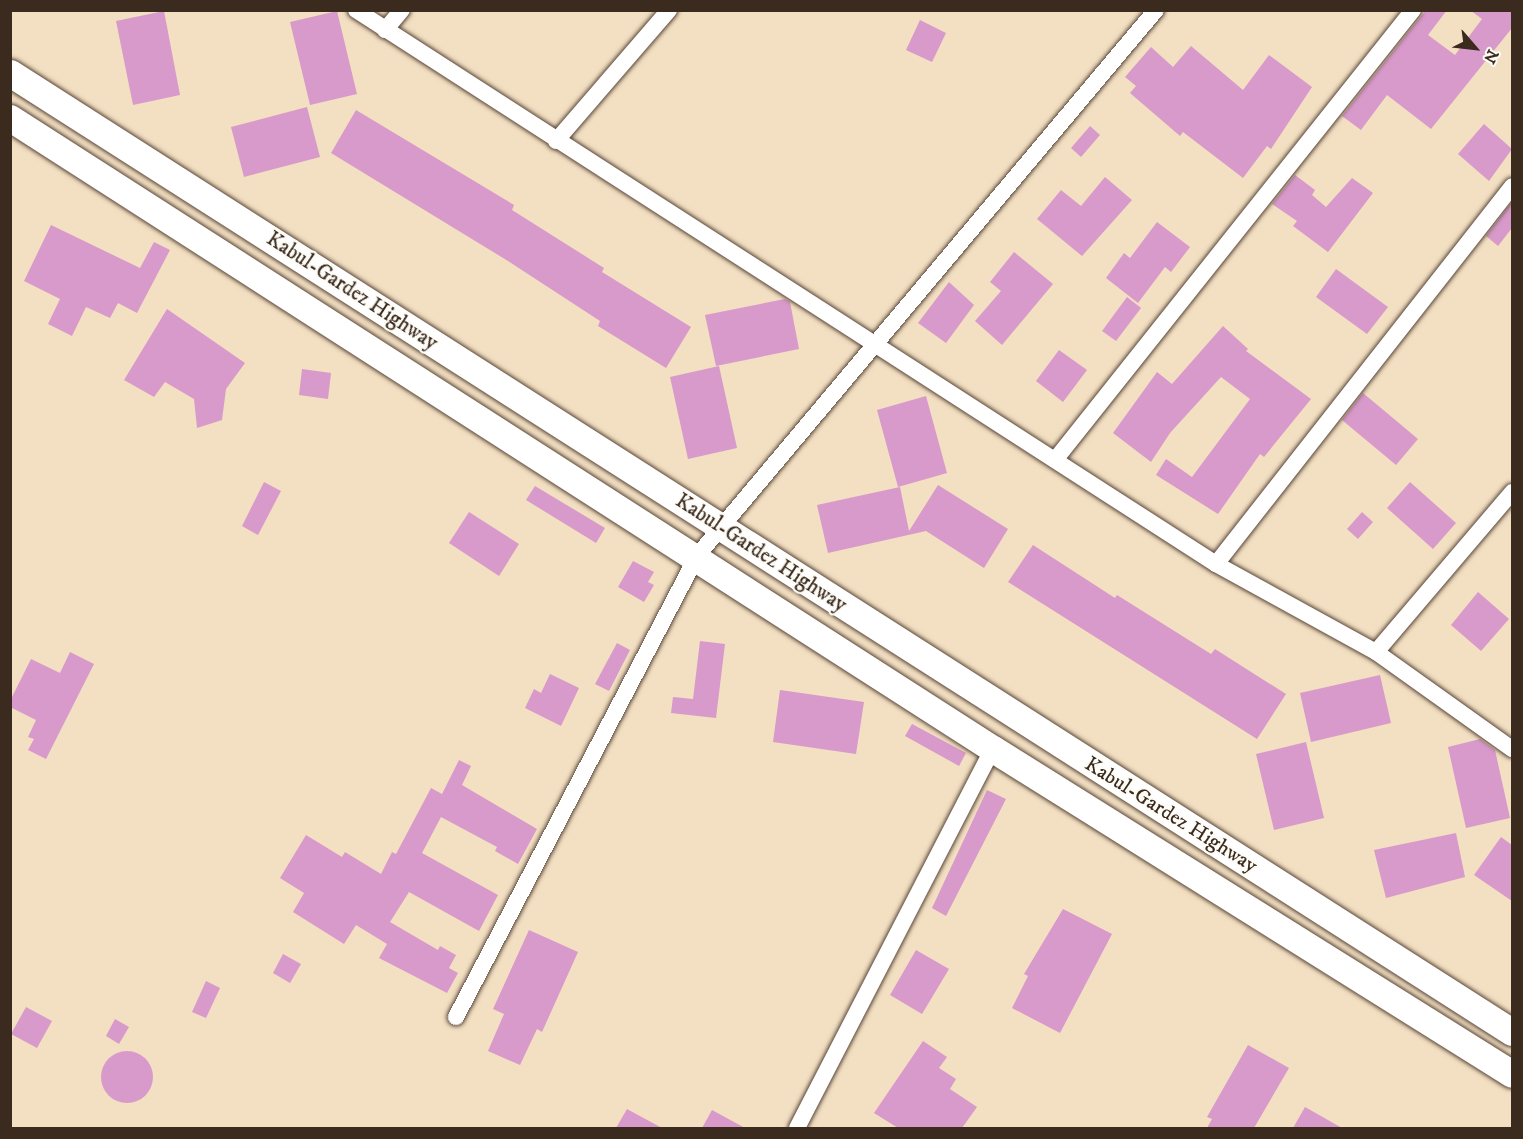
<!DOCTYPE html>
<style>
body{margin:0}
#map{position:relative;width:1523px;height:1139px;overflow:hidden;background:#f3dfc2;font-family:"IM FELL DW Pica",serif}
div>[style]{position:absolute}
.building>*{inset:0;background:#d89aca}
.round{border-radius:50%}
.roads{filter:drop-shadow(0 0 2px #574537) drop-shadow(0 0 2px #574537)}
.minor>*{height:16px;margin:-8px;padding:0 8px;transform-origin:8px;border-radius:8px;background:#fff}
.trunk>*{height:27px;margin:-13.5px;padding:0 13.5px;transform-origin:13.5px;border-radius:13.5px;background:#fff}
span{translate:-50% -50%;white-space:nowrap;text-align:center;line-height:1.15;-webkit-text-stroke:4.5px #fdfcf7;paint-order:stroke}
.street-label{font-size:21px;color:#3b2a1e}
.frame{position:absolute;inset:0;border:12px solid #3b2a1e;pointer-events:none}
.north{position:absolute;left:1445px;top:18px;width:60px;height:60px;-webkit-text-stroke:4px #fdfcf7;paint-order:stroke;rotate:118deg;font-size:16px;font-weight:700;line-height:24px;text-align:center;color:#3b2a1e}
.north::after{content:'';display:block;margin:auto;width:21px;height:27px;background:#3b2a1e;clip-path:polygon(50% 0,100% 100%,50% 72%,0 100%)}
</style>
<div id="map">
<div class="building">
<i style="clip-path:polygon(1426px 10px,1447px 10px,1428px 35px,1455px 55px,1482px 19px,1470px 10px,1512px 10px,1512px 28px,1431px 129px,1387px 95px,1361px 130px,1342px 116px)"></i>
<i style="clip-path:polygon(164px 11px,180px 95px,133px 105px,116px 21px)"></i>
<i style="clip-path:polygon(337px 11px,357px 94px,310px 105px,290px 22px)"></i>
<i style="clip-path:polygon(920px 20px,946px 33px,932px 62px,906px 50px)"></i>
<i style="clip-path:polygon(1191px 46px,1243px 90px,1269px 55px,1312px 87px,1271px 149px,1267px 146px,1243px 178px,1183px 132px,1180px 136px,1130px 93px,1136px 86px,1125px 77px,1151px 47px,1173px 67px)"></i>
<i style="clip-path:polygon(307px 107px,320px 157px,244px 177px,231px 127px)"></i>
<i style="clip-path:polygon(356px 110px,514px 205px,512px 210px,604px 268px,602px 272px,691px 327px,666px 368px,598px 326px,600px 321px,508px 261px,331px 153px)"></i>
<i style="clip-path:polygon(1484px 124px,1512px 149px,1489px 181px,1458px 154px)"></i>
<i style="clip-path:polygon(1090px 126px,1100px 135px,1081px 157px,1071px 148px)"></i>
<i style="clip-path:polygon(1295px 175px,1315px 190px,1312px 195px,1326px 207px,1352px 178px,1373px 193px,1328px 252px,1293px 226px,1297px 221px,1272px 204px)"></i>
<i style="clip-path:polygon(1105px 177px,1132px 200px,1082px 256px,1037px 219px,1061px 190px,1081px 206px)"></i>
<i style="clip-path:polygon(1512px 202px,1512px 228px,1498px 246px,1486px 236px)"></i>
<i style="clip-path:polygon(1157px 222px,1190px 247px,1171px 272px,1165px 267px,1138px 303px,1106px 278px,1124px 253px,1130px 258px)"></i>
<i style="clip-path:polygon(51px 225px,140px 268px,154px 242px,170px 250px,137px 313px,118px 303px,110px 318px,86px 307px,72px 336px,48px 324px,60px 299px,24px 281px)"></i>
<i style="clip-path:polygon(1014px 252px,1053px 284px,1002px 345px,975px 321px,1001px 291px,990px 282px)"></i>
<i style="clip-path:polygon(1336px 269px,1388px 307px,1367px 334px,1316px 297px)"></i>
<i style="clip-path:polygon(949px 282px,974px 305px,946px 343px,918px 323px)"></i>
<i style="clip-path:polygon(1127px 297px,1141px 308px,1116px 341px,1102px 331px)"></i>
<i style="clip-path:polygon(785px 299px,790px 302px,799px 349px,716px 366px,705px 315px)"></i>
<i style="clip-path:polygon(167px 309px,245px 363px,226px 389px,222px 420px,197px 428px,194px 399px,165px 382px,154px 397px,124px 380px)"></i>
<i style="clip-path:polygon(1223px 326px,1248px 349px,1246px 351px,1311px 399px,1264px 457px,1260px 454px,1218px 514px,1156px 475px,1166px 459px,1192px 477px,1250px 399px,1221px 377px,1170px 433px,1151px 462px,1113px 433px,1157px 372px,1172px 384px)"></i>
<i style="clip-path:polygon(1059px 350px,1087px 370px,1063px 402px,1036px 381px)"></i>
<i style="clip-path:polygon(719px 366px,737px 448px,688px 459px,670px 377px)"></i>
<i style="clip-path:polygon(302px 369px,331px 373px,328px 399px,299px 395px)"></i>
<i style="clip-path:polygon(1363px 393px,1418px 439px,1396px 465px,1342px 420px)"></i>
<i style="clip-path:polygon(926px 396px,947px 473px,898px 487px,877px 410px)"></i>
<i style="clip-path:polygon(264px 482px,281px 491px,258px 535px,242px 526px)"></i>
<i style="clip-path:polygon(1410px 482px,1456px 523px,1433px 549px,1387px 508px)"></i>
<i style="clip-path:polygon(938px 485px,1008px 529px,984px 568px,926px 531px,828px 553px,817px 505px,900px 487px,909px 531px)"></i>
<i style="clip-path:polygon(535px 486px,605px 528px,596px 543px,526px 500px)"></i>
<i style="clip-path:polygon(469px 512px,519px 544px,499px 576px,449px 543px)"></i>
<i style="clip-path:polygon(1362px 512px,1373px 522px,1358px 539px,1347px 529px)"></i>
<i style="clip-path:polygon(1033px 545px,1115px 598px,1117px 595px,1211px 654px,1215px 649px,1286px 694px,1257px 739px,1008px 582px)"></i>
<i style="clip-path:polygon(633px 561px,654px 572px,648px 582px,654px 585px,644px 602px,618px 587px)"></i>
<i style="clip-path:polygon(1478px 592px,1509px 619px,1481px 651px,1451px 625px)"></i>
<i style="clip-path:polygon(700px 641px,725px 644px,716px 718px,671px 713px,673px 697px,693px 699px)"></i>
<i style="clip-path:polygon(617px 643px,630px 650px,609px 691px,595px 684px)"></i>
<i style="clip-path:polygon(70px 652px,94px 664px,46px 759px,28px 750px,34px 739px,28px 737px,36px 720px,10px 707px,10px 701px,31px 659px,60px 673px)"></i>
<i style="clip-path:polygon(550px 674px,579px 688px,561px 726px,525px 708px,534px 689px,541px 693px)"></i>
<i style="clip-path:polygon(1380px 675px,1391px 723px,1311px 742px,1300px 693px)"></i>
<i style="clip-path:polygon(780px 690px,864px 702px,856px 754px,773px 742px)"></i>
<i style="clip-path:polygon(912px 724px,966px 753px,959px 766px,905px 736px)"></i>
<i style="clip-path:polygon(1480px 739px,1495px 750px,1510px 818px,1466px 828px,1448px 747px)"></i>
<i style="clip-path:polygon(1306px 742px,1324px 818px,1274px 830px,1256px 754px)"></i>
<i style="clip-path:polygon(459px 760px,471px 766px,462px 785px,537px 829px,518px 864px,495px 851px,497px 847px,441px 817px,422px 853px,498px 895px,479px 931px,409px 892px,390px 922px,438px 950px,440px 946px,456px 955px,449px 968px,458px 973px,447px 993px,379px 958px,387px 944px,356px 925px,344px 944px,293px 912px,304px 893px,280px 878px,306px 835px,342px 857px,345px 852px,381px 874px,392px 852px,396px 854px,431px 788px,442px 794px)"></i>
<i style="clip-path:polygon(987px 790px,1006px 799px,946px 916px,932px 908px)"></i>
<i style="clip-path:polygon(1456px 833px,1465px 877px,1386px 898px,1374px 850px)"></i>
<i style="clip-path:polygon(1501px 837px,1512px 845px,1512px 901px,1474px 875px)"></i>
<i style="clip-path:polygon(1063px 909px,1112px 934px,1060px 1033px,1012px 1008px,1028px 976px,1024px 974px)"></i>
<i style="clip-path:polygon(529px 930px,578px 952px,542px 1032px,537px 1029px,520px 1065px,488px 1051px,504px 1014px,493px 1009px)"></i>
<i style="clip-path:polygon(916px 950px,949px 969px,922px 1014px,890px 995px)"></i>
<i style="clip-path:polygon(283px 954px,301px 964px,290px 983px,273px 973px)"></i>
<i style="clip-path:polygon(206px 981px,220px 988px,206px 1018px,192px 1012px)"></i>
<i style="clip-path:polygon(26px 1007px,52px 1021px,37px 1048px,11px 1034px)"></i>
<i style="clip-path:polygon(115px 1019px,129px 1027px,119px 1044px,106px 1036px)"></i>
<i style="clip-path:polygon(923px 1041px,947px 1057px,939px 1068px,956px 1079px,950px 1089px,977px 1107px,962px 1128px,898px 1128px,874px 1113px)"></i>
<i style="clip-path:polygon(1248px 1045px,1289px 1068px,1254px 1128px,1207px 1128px,1212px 1119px,1207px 1117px)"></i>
<i class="round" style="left:101px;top:1051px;width:52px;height:52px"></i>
<i style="clip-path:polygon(1305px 1107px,1342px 1128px,1293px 1128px)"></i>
<i style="clip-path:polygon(627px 1109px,662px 1128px,616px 1128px)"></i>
<i style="clip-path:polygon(712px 1110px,745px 1128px,702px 1128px)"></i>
</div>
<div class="roads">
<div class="minor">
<i style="left:356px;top:10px;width:1023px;rotate:32.79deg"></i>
<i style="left:1216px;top:564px;width:183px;rotate:28.8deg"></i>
<i style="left:1376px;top:652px;width:167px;rotate:35.5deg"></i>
<i style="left:385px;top:30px;width:26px;rotate:-50deg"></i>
<i style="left:556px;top:141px;width:173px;rotate:-49.2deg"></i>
<i style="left:1055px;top:460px;width:575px;rotate:-51.5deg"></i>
<i style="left:1216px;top:564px;width:480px;rotate:-51.9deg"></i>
<i style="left:1376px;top:652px;width:210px;rotate:-49.6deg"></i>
<i style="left:456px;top:1017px;width:520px;rotate:-62.4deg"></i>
<i style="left:697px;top:556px;width:713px;rotate:-49.95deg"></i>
<i style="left:797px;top:1128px;width:427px;rotate:-62.7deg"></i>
</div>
<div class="trunk">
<i style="left:10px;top:73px;width:1782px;rotate:32.56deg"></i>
<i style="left:10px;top:118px;width:1168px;rotate:32.7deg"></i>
<i style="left:993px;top:749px;width:612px;rotate:32.05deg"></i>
</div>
</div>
<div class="street-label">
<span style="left:352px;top:291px;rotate:33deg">Kabul-Gardez Highway</span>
<span style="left:761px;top:553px;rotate:33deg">Kabul-Gardez Highway</span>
<span style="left:1171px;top:815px;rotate:32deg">Kabul-Gardez Highway</span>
</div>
<div class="frame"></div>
<div class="north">N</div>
</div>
